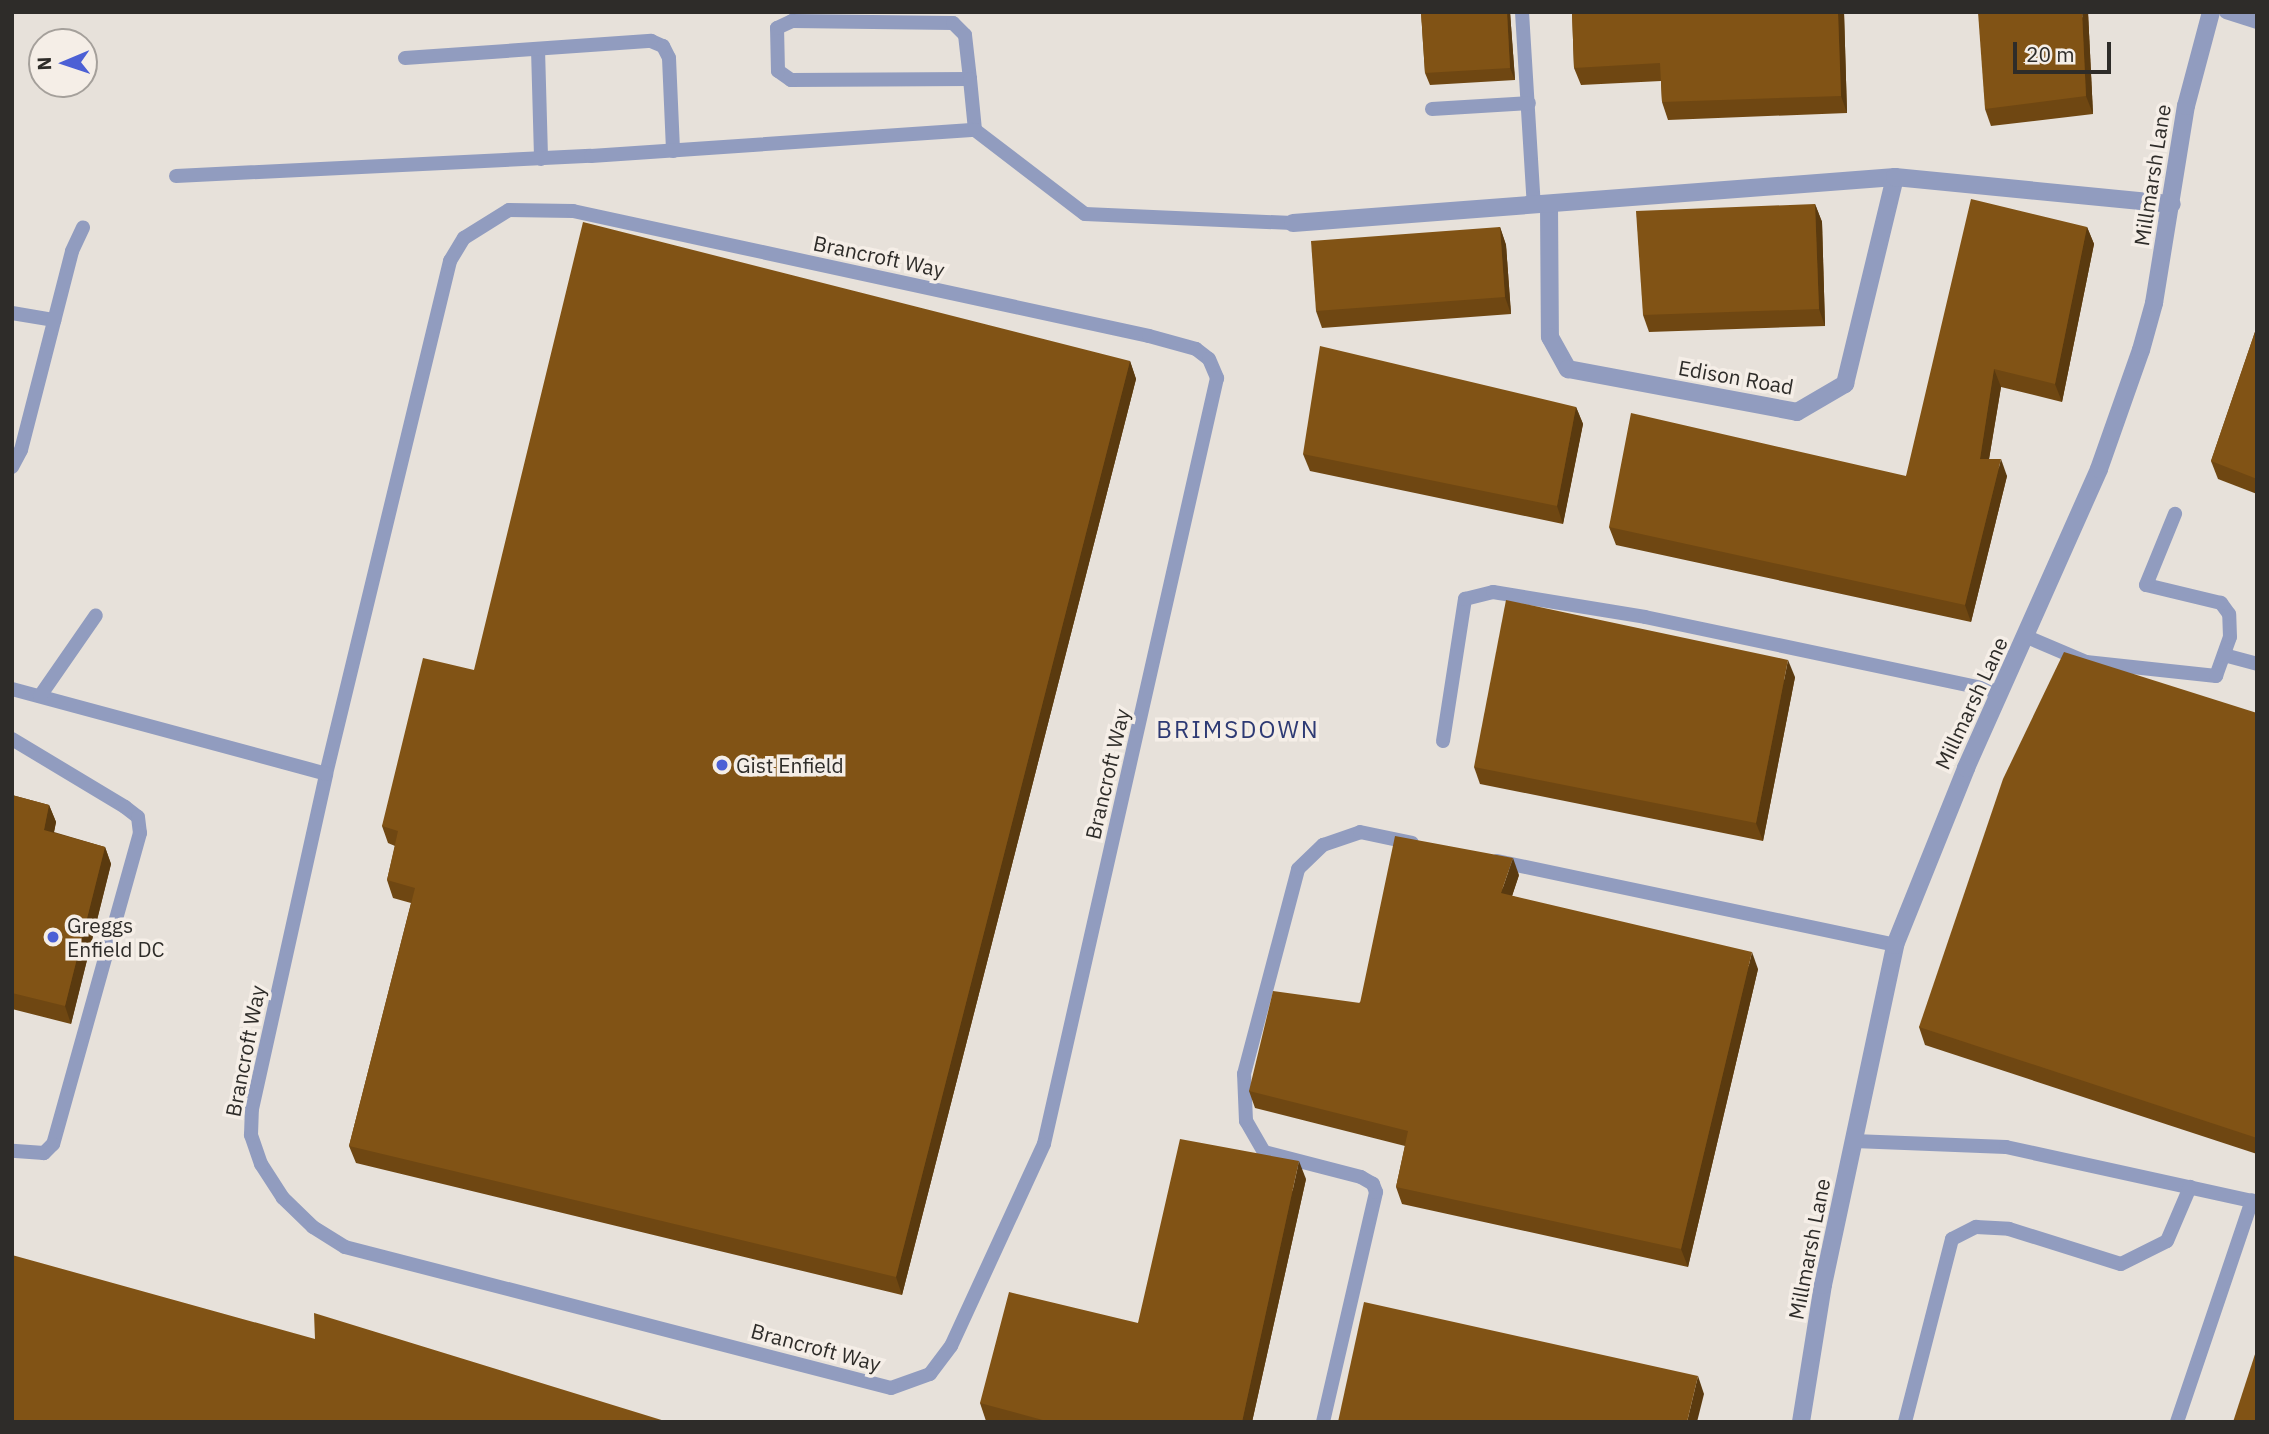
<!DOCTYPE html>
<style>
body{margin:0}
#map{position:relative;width:2269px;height:1434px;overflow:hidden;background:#e7e1da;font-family:"IBM Plex Sans",sans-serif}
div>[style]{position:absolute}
.service>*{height:14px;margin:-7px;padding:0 7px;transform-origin:7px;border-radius:7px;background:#919cbf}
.minor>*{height:18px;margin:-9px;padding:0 9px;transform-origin:9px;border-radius:9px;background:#919cbf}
.wall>*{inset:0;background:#6f4712}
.shaded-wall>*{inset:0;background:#5a3a0f}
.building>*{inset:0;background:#815315}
.dots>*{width:19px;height:19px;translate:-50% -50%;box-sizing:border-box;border:4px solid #f5eee7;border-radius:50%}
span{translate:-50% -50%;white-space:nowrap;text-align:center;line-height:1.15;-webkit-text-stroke:7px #f5eee7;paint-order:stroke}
.street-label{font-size:21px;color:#2e2c29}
.poi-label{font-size:21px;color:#2e2c29}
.left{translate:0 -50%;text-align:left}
.quarter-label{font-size:24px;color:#2e3a74;letter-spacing:2px}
.frame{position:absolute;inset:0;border:14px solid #2e2c29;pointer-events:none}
.north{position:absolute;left:28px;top:28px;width:70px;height:70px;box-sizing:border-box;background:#f5eee7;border:2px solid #a5a09b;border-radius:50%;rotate:268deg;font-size:19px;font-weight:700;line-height:28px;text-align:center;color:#2e2c29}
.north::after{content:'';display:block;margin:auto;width:24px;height:32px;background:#4c60d5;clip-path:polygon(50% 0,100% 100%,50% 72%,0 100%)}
.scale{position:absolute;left:2013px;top:42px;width:98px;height:32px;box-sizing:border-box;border:4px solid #2e2c29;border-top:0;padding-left:9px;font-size:21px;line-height:24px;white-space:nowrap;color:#2e2c29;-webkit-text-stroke:5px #f5eee7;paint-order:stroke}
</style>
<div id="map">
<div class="service">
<i style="left:1522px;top:12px;width:194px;rotate:86.5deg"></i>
<i style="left:2226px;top:12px;width:33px;rotate:18deg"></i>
<i style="left:792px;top:21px;width:161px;rotate:0.7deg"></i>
<i style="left:953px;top:23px;width:17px;rotate:45deg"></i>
<i style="left:965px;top:35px;width:44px;rotate:83.5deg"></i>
<i style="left:970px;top:79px;width:179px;rotate:179.7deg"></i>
<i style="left:791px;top:80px;width:16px;rotate:-145deg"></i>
<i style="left:778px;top:71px;width:43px;rotate:-91.3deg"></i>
<i style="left:777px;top:28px;width:17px;rotate:-25deg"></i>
<i style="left:538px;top:49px;width:110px;rotate:88.4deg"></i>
<i style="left:405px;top:58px;width:247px;rotate:-4deg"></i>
<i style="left:651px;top:41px;width:13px;rotate:23deg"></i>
<i style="left:663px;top:46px;width:13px;rotate:63deg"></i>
<i style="left:669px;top:58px;width:93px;rotate:87.5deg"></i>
<i style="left:970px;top:79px;width:51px;rotate:84.4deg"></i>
<i style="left:1432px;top:109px;width:97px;rotate:-3.5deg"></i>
<i style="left:176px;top:176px;width:415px;rotate:-2.8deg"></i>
<i style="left:591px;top:156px;width:385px;rotate:-3.9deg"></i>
<i style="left:975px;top:130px;width:138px;rotate:37.4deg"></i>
<i style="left:1085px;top:214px;width:208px;rotate:2.5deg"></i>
<i style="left:509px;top:210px;width:64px;rotate:0.9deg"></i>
<i style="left:573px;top:211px;width:589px;rotate:12.24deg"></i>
<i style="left:1149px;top:336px;width:49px;rotate:15.5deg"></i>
<i style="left:1196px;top:349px;width:16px;rotate:38deg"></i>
<i style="left:1209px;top:359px;width:21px;rotate:67deg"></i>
<i style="left:1217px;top:378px;width:785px;rotate:102.73deg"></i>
<i style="left:1044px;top:1144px;width:222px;rotate:114.7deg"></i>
<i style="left:951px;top:1346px;width:35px;rotate:127deg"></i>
<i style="left:930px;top:1374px;width:41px;rotate:160.3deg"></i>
<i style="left:891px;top:1388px;width:564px;rotate:-165.52deg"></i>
<i style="left:345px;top:1247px;width:38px;rotate:-148deg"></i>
<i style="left:313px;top:1227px;width:42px;rotate:-136deg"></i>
<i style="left:283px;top:1198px;width:40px;rotate:-122.9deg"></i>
<i style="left:261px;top:1164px;width:31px;rotate:-109deg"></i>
<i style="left:251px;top:1135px;width:26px;rotate:-88deg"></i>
<i style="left:252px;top:1109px;width:343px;rotate:-77.5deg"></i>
<i style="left:326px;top:774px;width:528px;rotate:-76.41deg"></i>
<i style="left:450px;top:261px;width:27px;rotate:-59deg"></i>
<i style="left:464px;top:238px;width:53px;rotate:-31.9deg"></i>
<i style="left:12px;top:313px;width:43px;rotate:9.5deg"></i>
<i style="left:12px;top:467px;width:19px;rotate:-62deg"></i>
<i style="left:21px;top:450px;width:205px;rotate:-75.6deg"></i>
<i style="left:72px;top:251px;width:26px;rotate:-65deg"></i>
<i style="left:2027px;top:637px;width:64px;rotate:23deg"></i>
<i style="left:2086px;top:662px;width:131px;rotate:6.1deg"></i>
<i style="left:2216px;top:676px;width:41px;rotate:-70.3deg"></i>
<i style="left:2230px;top:637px;width:23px;rotate:-92deg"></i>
<i style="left:2229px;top:614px;width:14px;rotate:-126deg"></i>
<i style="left:2221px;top:603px;width:77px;rotate:-166.5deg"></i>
<i style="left:2146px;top:585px;width:77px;rotate:-67.8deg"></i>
<i style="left:2224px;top:655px;width:34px;rotate:15deg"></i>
<i style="left:12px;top:689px;width:325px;rotate:15.1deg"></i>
<i style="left:40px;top:696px;width:98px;rotate:-55.3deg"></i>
<i style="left:12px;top:739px;width:132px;rotate:31deg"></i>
<i style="left:125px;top:807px;width:16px;rotate:38deg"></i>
<i style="left:138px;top:817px;width:16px;rotate:83deg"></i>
<i style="left:140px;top:833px;width:323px;rotate:105.6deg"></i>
<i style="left:53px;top:1144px;width:13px;rotate:135deg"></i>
<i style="left:44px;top:1153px;width:32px;rotate:-176deg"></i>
<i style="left:1443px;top:741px;width:144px;rotate:-81.2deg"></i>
<i style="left:1465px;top:599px;width:29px;rotate:-14deg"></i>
<i style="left:1493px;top:592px;width:154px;rotate:9.3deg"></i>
<i style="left:1645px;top:617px;width:364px;rotate:11.9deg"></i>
<i style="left:1497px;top:861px;width:407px;rotate:11.9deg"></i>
<i style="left:1854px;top:1141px;width:152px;rotate:2.3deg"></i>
<i style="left:2006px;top:1147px;width:257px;rotate:12.4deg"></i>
<i style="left:1323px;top:1422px;width:236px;rotate:-77deg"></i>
<i style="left:1376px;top:1192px;width:9px;rotate:-111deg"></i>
<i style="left:1373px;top:1184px;width:14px;rotate:-150deg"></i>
<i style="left:1361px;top:1177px;width:100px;rotate:-165.5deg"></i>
<i style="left:1264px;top:1152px;width:36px;rotate:-120deg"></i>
<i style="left:1246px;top:1121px;width:47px;rotate:-92.4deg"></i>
<i style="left:1244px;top:1074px;width:212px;rotate:-75.2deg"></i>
<i style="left:1298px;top:869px;width:35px;rotate:-44deg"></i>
<i style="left:1323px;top:845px;width:39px;rotate:-19deg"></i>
<i style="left:1360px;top:832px;width:53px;rotate:11.9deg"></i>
<i style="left:1905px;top:1422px;width:189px;rotate:-75.6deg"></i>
<i style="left:1952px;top:1239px;width:27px;rotate:-27deg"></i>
<i style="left:1976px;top:1227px;width:33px;rotate:3deg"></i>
<i style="left:2009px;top:1229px;width:117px;rotate:17.4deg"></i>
<i style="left:2121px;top:1264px;width:51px;rotate:-26.6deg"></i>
<i style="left:2167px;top:1241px;width:59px;rotate:-66.9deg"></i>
<i style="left:2177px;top:1422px;width:234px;rotate:-71.3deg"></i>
</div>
<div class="minor">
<i style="left:1549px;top:205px;width:132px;rotate:89.6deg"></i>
<i style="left:1550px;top:337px;width:37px;rotate:61deg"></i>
<i style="left:1568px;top:369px;width:233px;rotate:10.6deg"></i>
<i style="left:1797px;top:412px;width:56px;rotate:-30.3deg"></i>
<i style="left:1845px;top:384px;width:213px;rotate:-76.4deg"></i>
<i style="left:1293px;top:223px;width:604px;rotate:-4.37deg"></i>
<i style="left:1895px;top:177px;width:278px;rotate:5.6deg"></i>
<i style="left:1801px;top:1422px;width:139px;rotate:-80.9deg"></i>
<i style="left:1823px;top:1285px;width:348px;rotate:-78deg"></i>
<i style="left:1895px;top:945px;width:191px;rotate:-68.1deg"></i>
<i style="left:1966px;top:768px;width:327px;rotate:-66deg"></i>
<i style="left:2099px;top:469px;width:126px;rotate:-70.6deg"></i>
<i style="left:2141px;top:350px;width:49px;rotate:-74.5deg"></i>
<i style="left:2154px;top:303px;width:200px;rotate:-80.8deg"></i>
<i style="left:2186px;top:106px;width:97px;rotate:-75.1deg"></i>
</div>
<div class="wall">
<i style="clip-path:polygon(1421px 12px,1510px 12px,1515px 80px,1430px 85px,1425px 73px)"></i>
<i style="clip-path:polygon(1572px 12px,1844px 12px,1847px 113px,1668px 120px,1662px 102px,1661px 81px,1581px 85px,1574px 68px)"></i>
<i style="clip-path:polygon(2088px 12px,2093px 114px,1991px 126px,1985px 109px)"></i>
<i style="clip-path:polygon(1815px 204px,1822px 222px,1825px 326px,1649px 332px,1643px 315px)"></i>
<i style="clip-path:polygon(1500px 227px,1506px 245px,1511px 314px,1322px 328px,1316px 311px)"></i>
<i style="clip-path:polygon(2087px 227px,2094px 244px,2062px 402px,2001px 387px,1989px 459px,2007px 476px,1971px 622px,1616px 545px,1609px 527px,1906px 476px)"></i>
<i style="clip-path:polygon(2257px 326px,2257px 494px,2218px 479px,2211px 461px)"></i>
<i style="clip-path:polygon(1130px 361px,1136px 379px,902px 1295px,356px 1163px,349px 1146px,411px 903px,393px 898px,387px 880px,395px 846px,388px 843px,382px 826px,474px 670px)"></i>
<i style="clip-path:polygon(1576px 407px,1583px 424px,1563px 524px,1310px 471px,1303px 454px)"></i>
<i style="clip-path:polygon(1795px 677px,1763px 841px,1480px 784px,1474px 767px)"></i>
<i style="clip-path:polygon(2257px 713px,2257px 1154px,1925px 1045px,1919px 1027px)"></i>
<i style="clip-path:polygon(12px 795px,49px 805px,56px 822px,54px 832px,105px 847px,111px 864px,71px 1024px,12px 1009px)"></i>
<i style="clip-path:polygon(1519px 875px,1512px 896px,1758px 969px,1688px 1267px,1402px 1204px,1396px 1187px,1405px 1146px,1255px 1108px,1249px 1091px)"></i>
<i style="clip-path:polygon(1306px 1179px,1252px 1422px,990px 1422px,986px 1421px,980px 1403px,1138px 1323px)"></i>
</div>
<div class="shaded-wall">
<i style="clip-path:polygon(1507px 12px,1510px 12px,1515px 80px,1510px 68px)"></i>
<i style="clip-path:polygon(1838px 12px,1844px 12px,1847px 113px,1841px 96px)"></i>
<i style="clip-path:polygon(2082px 12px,2088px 12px,2093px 114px,2086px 96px)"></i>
<i style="clip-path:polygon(1815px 204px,1822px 222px,1825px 326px,1819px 309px)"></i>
<i style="clip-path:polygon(1500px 227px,1506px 245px,1511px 314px,1505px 297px)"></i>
<i style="clip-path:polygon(2087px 227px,2094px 244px,2062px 402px,2055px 384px)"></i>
<i style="clip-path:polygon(1130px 361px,1136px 379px,902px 1295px,896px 1277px)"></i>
<i style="clip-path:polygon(1994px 369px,2001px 387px,1986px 477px,1980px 459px)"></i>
<i style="clip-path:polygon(1576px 407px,1583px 424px,1563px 524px,1557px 506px)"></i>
<i style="clip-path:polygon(2001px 459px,2007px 476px,1971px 622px,1965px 605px)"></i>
<i style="clip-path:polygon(1788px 660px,1795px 677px,1763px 841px,1756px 823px)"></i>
<i style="clip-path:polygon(49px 805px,56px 822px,51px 847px,44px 830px)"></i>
<i style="clip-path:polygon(105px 847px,111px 864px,71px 1024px,65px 1006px)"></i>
<i style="clip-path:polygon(1513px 858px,1519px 875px,1507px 911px,1501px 893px)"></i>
<i style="clip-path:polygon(1752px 952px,1758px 969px,1688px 1267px,1681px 1249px)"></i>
<i style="clip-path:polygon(1299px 1161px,1306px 1179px,1252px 1422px,1242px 1422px)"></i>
<i style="clip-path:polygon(1698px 1376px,1704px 1394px,1697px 1422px,1687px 1422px)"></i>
</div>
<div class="building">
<i style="clip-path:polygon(1421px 12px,1507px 12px,1510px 68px,1425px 73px)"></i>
<i style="clip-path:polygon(1572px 12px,1838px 12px,1841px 96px,1662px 102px,1660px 63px,1574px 68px)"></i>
<i style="clip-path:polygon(1978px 12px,2082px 12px,2086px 96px,1985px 109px)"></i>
<i style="clip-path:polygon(1971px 199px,2087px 227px,2055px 384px,1994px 369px,1980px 459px,2001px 459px,1965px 605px,1609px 527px,1631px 413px,1906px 476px)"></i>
<i style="clip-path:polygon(1815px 204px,1819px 309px,1643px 315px,1636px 211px)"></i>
<i style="clip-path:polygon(583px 222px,1130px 361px,896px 1277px,349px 1146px,415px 888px,387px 880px,398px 831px,382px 826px,423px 658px,474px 670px)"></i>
<i style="clip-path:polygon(1500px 227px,1505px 297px,1316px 311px,1311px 241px)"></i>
<i style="clip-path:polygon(2257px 326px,2257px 479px,2211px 461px)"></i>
<i style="clip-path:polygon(1320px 346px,1576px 407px,1557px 506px,1303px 454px)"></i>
<i style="clip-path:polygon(1506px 600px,1788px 660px,1756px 823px,1474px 767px)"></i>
<i style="clip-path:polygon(2064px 652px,2257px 713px,2257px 1138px,1919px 1027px,2003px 779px)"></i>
<i style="clip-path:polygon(12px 795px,49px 805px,44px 830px,105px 847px,65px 1006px,12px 993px)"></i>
<i style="clip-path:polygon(1395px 836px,1513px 858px,1501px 893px,1752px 952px,1681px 1249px,1396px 1187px,1408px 1131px,1249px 1091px,1273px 991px,1360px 1003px)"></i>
<i style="clip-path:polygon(1180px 1139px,1299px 1161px,1242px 1422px,1050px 1422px,980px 1403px,1009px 1292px,1138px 1323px)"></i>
<i style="clip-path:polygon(12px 1255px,315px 1339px,314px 1313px,668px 1422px,12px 1422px)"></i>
<i style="clip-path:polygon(1364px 1302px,1698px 1376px,1687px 1422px,1338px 1422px)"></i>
<i style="clip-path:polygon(2257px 1348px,2257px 1422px,2233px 1422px)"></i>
</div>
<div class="dots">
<i style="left:722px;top:765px;background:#4c60d5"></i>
<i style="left:53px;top:937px;background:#4c60d5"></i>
</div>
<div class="street-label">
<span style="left:2152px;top:175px;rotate:-81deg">Millmarsh Lane</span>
<span style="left:879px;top:256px;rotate:12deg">Brancroft Way</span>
<span style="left:1736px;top:377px;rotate:10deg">Edison Road</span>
<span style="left:1971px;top:703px;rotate:-65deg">Millmarsh Lane</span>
<span style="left:1107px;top:774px;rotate:-77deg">Brancroft Way</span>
<span style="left:245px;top:1051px;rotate:-79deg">Brancroft Way</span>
<span style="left:1809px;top:1249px;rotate:-79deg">Millmarsh Lane</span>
<span style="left:816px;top:1347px;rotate:15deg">Brancroft Way</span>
</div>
<div class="poi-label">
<span class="left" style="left:736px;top:765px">Gist Enfield</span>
<span class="left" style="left:67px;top:937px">Greggs<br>Enfield DC</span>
</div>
<div class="quarter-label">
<span style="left:1238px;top:730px">BRIMSDOWN</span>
</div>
<div class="frame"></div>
<div class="north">N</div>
<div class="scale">20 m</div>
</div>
